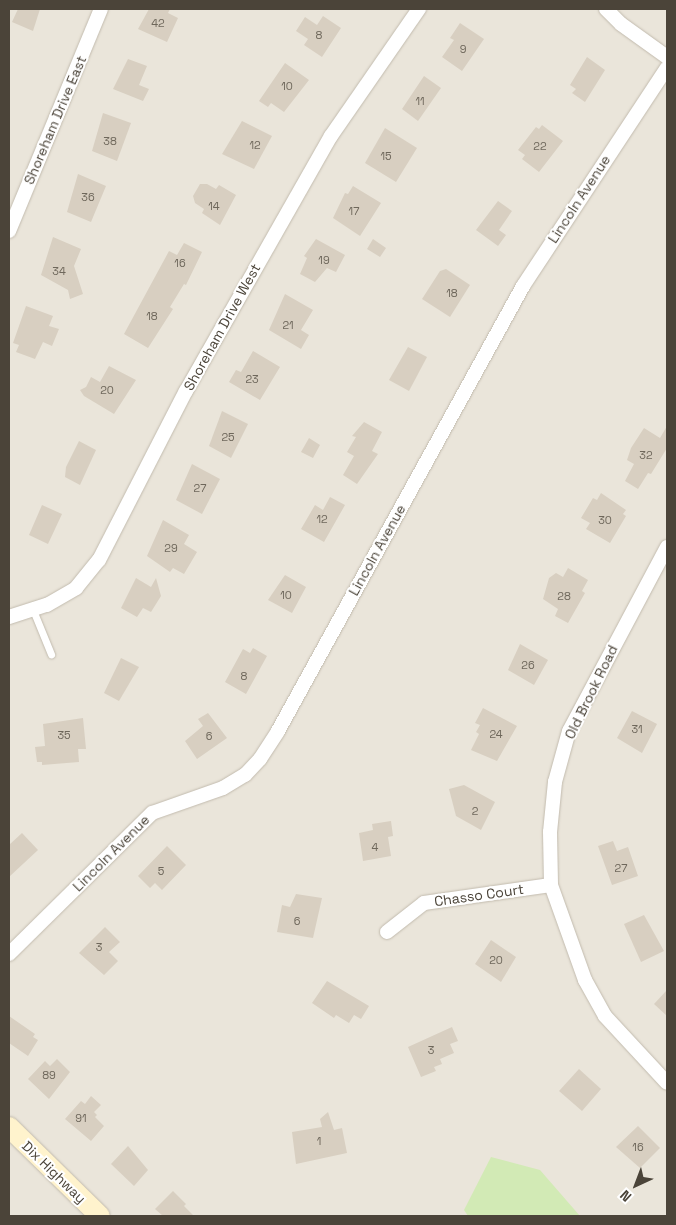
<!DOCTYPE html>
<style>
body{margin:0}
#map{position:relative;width:676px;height:1225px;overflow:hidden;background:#f6f3ec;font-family:"Space Grotesk",sans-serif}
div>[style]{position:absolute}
.residential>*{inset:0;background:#eae5da}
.green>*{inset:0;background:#d2eab5}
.building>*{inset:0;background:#d8cfc1}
.roads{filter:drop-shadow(0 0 1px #c2bbae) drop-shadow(0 0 1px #c2bbae)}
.lane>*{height:7px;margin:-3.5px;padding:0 3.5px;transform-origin:3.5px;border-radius:3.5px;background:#fff}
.street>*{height:14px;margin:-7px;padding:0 7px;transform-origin:7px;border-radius:7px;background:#fff}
.secondary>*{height:20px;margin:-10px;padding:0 10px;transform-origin:10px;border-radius:10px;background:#fff3cd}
span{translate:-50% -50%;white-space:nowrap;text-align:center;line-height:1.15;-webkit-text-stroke:4px #fff;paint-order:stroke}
.number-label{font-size:11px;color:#6e675b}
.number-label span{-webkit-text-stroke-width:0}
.street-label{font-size:14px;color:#4b4439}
.frame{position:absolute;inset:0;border:10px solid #4b4439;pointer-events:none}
.north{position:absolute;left:611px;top:1160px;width:50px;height:50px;-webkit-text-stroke:4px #fff;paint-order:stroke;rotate:223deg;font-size:14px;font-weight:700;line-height:20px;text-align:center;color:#4b4439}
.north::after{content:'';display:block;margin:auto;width:18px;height:22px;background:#4b4439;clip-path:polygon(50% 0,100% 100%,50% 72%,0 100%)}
</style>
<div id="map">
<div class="residential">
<i style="clip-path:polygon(9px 9px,667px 9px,667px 1216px,9px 1216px)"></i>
</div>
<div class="green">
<i style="clip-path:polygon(491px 1157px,540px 1170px,580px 1216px,468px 1216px,464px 1210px)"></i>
</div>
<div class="building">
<i style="clip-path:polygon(18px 9px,40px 9px,33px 31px,12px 22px)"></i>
<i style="clip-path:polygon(149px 9px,170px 9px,168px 13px,178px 18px,167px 42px,138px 29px)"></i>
<i style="clip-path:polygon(323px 16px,341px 28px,322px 57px,304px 45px,308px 39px,296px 31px,305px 17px,317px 25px)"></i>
<i style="clip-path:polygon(460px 23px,484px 39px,462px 71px,442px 57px,454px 40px,450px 38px)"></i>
<i style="clip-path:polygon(587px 57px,605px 70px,585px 102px,572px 93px,576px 89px,570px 85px)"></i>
<i style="clip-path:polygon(128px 59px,147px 66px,139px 85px,149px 89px,143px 101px,113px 89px)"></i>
<i style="clip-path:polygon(285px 63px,309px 80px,284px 112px,271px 103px,268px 107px,259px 101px)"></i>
<i style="clip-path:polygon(424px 76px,441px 88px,418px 121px,402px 109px)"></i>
<i style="clip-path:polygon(103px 113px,131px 123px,117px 161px,92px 151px)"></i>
<i style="clip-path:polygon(242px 121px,272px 136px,254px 169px,222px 154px)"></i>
<i style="clip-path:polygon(542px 125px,563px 141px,539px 172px,522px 159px,525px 155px,518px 150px,536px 127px,539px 129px)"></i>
<i style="clip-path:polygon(385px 128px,417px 148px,396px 182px,365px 163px)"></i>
<i style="clip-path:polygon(78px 174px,106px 186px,91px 222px,67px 212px)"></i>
<i style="clip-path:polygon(200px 184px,207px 184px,216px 189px,219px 185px,236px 195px,220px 225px,202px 213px,204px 209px,195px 203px,193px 196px)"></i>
<i style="clip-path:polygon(353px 186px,381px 203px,360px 236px,333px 218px,345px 193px,348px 194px)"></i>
<i style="clip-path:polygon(498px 201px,512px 211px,499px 230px,506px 235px,498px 246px,476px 230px)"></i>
<i style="clip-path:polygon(53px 237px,81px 249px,74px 266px,83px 294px,70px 299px,68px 290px,41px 275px)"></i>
<i style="clip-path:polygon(316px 239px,345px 255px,336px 272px,327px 268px,315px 282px,300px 274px,307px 258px,304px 256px)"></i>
<i style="clip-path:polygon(373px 239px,386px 248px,380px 257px,367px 249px)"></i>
<i style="clip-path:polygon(184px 243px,202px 252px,186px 285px,184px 284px,170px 307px,173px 309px,148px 348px,124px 334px,169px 251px,177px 255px)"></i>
<i style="clip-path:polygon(446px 269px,470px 285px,450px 317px,422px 299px,440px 271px)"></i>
<i style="clip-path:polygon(285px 294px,313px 310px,301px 330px,309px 335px,301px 349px,269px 330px)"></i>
<i style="clip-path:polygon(26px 306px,53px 316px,49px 326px,59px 329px,52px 346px,43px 342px,35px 359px,16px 352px,19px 345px,13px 343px)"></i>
<i style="clip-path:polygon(408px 347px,427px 357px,409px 391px,389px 380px)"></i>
<i style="clip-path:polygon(253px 351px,280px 367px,260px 400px,229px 382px,236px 370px,241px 372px)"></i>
<i style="clip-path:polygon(109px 366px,136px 380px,114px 414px,84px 396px,80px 390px,86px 387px,91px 377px,100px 382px)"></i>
<i style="clip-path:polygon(222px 411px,248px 424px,231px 458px,209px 446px)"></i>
<i style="clip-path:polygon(364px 422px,382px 432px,372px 451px,378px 454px,357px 484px,343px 475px,354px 456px,347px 452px,356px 437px,352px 436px)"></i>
<i style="clip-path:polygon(667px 426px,667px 448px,651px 474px,648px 473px,638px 489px,625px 481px,634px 464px,627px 460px,631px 448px,644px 428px,660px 438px)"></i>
<i style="clip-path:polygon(309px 438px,320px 445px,313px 458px,301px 452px)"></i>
<i style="clip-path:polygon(79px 441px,96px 450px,80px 485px,65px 477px,66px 467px)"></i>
<i style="clip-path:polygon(192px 464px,220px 479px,202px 514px,176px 500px)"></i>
<i style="clip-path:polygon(601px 493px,626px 510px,623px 514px,626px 516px,610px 543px,586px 529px,590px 523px,581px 518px,593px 498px,597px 500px)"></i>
<i style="clip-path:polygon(330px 497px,345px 505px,324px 542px,301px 529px,315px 505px,323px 510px)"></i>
<i style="clip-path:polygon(42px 505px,62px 514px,48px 544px,29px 535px)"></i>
<i style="clip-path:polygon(163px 520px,189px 535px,184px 544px,197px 552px,184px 574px,173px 568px,170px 572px,147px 556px)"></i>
<i style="clip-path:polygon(568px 568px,588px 580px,582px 591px,585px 593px,568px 623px,555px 616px,558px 609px,543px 599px,549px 578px,556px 573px,563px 577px)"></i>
<i style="clip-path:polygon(285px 575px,306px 587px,292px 613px,268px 600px)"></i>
<i style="clip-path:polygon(136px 578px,151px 587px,156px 578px,161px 596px,151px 612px,143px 608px,137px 617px,121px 608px)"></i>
<i style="clip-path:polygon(520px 644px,548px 660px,534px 685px,508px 670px)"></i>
<i style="clip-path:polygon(253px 648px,267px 656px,246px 694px,225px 682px,243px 649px,250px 653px)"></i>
<i style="clip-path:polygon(121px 658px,139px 667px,119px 701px,104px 693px)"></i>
<i style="clip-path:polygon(483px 708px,517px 726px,497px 761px,471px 750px,479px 734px,476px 732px,480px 725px,475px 723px)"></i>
<i style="clip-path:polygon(632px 711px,657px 724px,642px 753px,617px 738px)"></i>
<i style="clip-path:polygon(208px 713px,227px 738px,197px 759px,185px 741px,203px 726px,198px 719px)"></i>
<i style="clip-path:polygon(83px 718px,86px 749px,78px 749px,79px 762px,42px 765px,42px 762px,37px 762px,35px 747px,45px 746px,43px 724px)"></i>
<i style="clip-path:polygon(464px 785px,495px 802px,481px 830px,456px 816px,449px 789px)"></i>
<i style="clip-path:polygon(391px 821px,393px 836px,388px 837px,391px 856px,363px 861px,359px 833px,373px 830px,372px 824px)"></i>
<i style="clip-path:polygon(22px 833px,38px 850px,9px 877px,9px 845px)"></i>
<i style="clip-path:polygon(613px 841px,617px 851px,628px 847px,638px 876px,612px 885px,598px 846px)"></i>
<i style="clip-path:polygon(167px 846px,186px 865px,162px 890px,155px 883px,150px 888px,138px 876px)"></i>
<i style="clip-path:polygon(296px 894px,322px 898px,313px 938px,277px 932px,282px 905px,290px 907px)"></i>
<i style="clip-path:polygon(644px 915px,664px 951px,641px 962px,624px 924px)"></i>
<i style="clip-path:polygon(105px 927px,120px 942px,109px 952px,118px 961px,104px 975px,79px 953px)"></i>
<i style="clip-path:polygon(491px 940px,516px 957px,501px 982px,475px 964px)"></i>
<i style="clip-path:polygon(327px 981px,369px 1006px,361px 1019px,354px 1015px,349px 1023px,336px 1015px,334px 1018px,312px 1003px)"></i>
<i style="clip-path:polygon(667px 990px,667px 1016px,654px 1004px)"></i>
<i style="clip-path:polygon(9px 1016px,35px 1034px,33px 1037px,38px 1040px,28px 1056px,9px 1043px)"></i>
<i style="clip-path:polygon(452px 1027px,458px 1041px,450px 1044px,454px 1053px,440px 1059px,442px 1064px,434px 1067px,436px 1071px,421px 1077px,408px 1047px)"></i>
<i style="clip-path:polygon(57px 1059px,70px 1072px,49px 1099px,28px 1079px,45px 1061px,50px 1066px)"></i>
<i style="clip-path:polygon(579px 1069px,601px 1089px,582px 1111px,559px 1091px)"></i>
<i style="clip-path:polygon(91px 1096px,101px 1105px,94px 1112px,97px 1115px,95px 1117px,104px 1126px,91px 1141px,65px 1119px,81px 1101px,85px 1104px)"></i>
<i style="clip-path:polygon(328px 1112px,334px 1130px,342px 1128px,347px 1153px,296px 1164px,292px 1132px,322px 1127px,320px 1119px)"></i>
<i style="clip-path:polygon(638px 1126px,660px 1148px,640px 1168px,616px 1147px)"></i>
<i style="clip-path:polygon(128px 1146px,148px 1170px,134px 1186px,111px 1164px)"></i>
<i style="clip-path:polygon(173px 1191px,186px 1204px,184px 1206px,194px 1216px,163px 1216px,155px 1209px)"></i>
</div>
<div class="roads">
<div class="lane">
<i style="left:33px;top:610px;width:48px;rotate:67.8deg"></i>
</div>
<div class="street">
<i style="left:606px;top:9px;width:21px;rotate:45deg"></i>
<i style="left:621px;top:24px;width:57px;rotate:35.7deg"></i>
<i style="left:9px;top:231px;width:240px;rotate:-67.5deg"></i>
<i style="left:667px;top:547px;width:208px;rotate:118deg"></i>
<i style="left:569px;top:731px;width:53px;rotate:105.4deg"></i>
<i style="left:555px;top:782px;width:50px;rotate:95.7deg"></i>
<i style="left:550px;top:832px;width:53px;rotate:88.9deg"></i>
<i style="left:551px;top:885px;width:101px;rotate:70.3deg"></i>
<i style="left:585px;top:980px;width:41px;rotate:60.9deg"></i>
<i style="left:605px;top:1016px;width:91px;rotate:47.2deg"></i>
<i style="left:9px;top:617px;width:40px;rotate:-18deg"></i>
<i style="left:47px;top:605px;width:34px;rotate:-30deg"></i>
<i style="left:76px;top:588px;width:36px;rotate:-51deg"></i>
<i style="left:99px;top:560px;width:190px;rotate:-62.8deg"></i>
<i style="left:186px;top:391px;width:293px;rotate:-60.4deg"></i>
<i style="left:331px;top:136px;width:155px;rotate:-55.3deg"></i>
<i style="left:387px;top:932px;width:47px;rotate:-38.1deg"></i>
<i style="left:424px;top:903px;width:128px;rotate:-8.1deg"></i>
<i style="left:9px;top:954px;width:201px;rotate:-44.6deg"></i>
<i style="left:152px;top:813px;width:75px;rotate:-19.4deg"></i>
<i style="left:223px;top:788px;width:26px;rotate:-31deg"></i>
<i style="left:245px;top:775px;width:22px;rotate:-47deg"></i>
<i style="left:260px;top:759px;width:33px;rotate:-57deg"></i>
<i style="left:278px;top:731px;width:508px;rotate:-61.16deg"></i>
<i style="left:523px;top:286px;width:261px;rotate:-56.6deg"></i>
</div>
<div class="secondary">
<i style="left:9px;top:1127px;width:127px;rotate:44.4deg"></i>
</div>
</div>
<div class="number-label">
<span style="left:158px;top:23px">42</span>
<span style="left:319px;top:35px">8</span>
<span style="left:463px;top:49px">9</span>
<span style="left:287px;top:86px">10</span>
<span style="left:420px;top:101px">11</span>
<span style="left:110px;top:141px">38</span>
<span style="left:255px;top:145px">12</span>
<span style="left:540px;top:146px">22</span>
<span style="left:386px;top:156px">15</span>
<span style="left:88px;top:197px">36</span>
<span style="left:214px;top:206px">14</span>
<span style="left:354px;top:211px">17</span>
<span style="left:324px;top:260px">19</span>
<span style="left:180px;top:263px">16</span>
<span style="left:59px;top:271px">34</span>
<span style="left:452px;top:293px">18</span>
<span style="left:152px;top:316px">18</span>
<span style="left:288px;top:325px">21</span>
<span style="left:252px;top:379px">23</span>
<span style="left:107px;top:390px">20</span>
<span style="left:228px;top:437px">25</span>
<span style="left:646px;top:455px">32</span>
<span style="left:200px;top:488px">27</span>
<span style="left:322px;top:519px">12</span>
<span style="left:605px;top:520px">30</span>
<span style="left:171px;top:548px">29</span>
<span style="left:286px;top:595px">10</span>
<span style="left:564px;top:596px">28</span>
<span style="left:528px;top:665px">26</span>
<span style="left:244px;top:676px">8</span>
<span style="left:637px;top:729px">31</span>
<span style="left:496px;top:734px">24</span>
<span style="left:64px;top:735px">35</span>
<span style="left:209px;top:736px">6</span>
<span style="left:475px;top:811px">2</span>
<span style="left:375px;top:847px">4</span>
<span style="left:621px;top:868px">27</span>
<span style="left:161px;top:871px">5</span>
<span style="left:297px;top:921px">6</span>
<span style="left:99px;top:947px">3</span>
<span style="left:496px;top:960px">20</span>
<span style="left:431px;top:1050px">3</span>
<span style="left:49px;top:1075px">89</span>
<span style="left:81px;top:1118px">91</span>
<span style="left:319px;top:1141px">1</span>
<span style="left:638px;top:1147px">16</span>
</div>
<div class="street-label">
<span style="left:55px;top:120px;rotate:-67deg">Shoreham Drive East</span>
<span style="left:579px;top:199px;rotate:-57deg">Lincoln Avenue</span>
<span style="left:222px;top:327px;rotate:-61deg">Shoreham Drive West</span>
<span style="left:377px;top:550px;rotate:-61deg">Lincoln Avenue</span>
<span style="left:591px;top:692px;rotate:-64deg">Old Brook Road</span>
<span style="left:111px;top:853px;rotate:-45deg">Lincoln Avenue</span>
<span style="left:479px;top:895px;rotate:-8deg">Chasso Court</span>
<span style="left:54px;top:1172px;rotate:44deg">Dix Highway</span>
</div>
<div class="frame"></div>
<div class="north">N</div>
</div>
